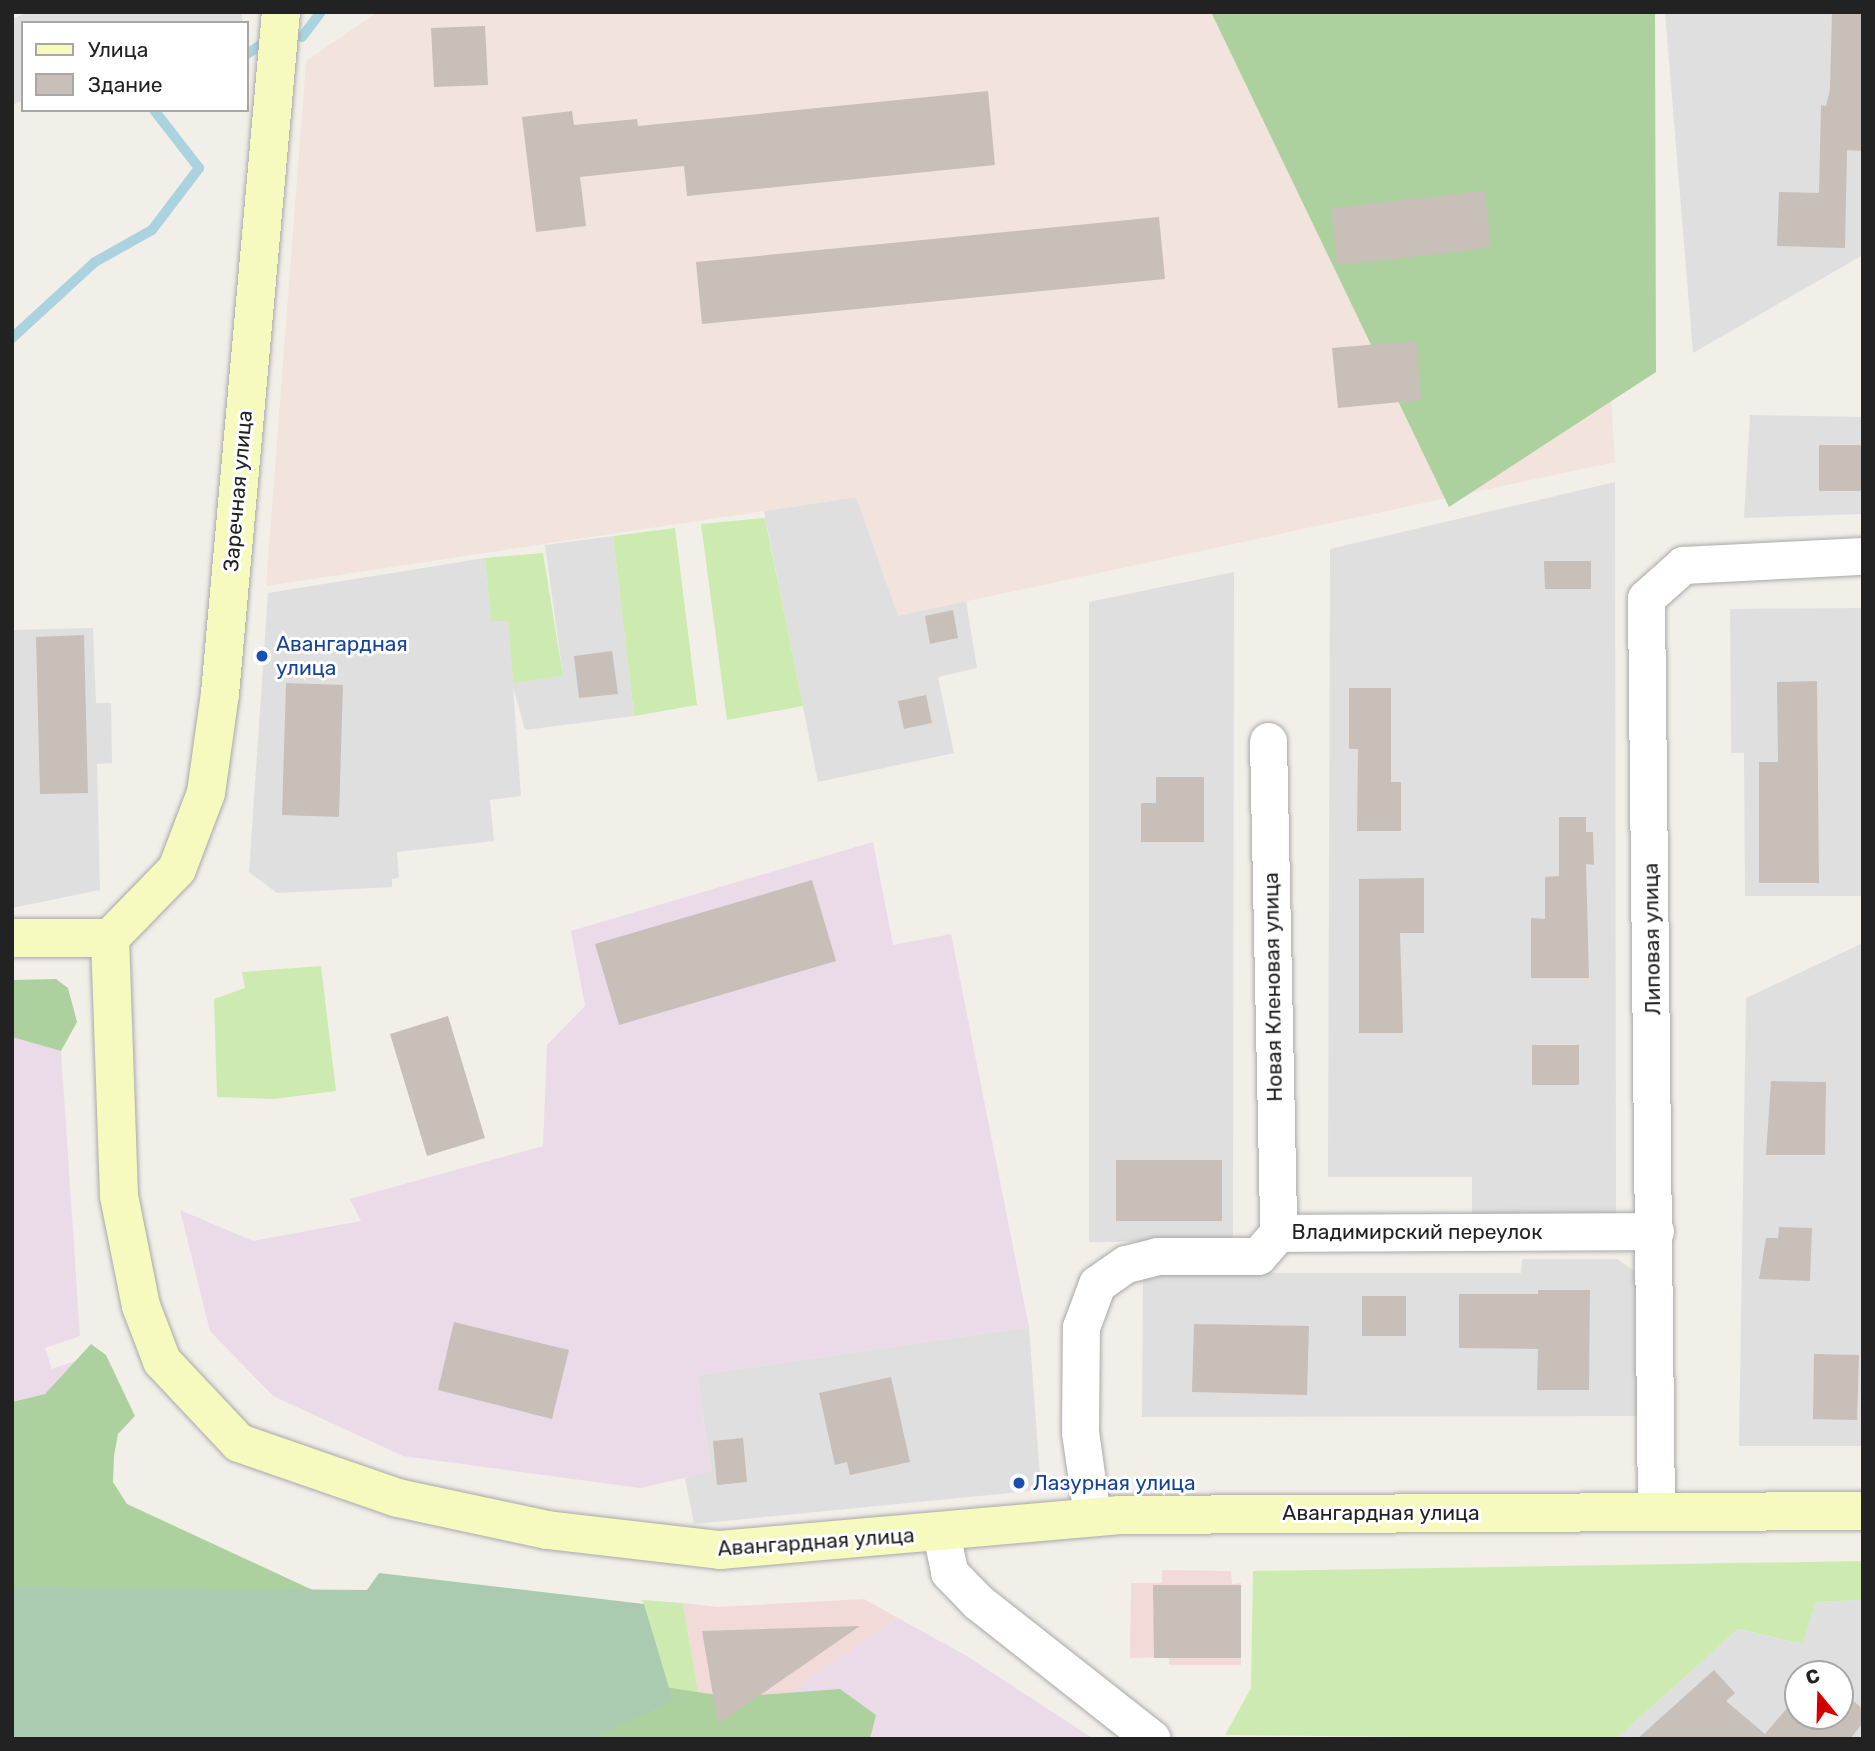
<!DOCTYPE html>
<meta charset="utf-8">
<style>
body{margin:0}
#map{position:relative;width:1875px;height:1751px;overflow:hidden;background:#f2efe9;font-family:Rubik,sans-serif}
div>[style]{position:absolute}
.residential>*{inset:0;background:#e0dfdf}
.commercial>*{inset:0;background:#f2dad9}
.industrial>*{inset:0;background:#ebdbe8}
.military>*{inset:0;background:#f3e3dd}
.grass>*{inset:0;background:#cdebb0}
.forest>*{inset:0;background:#add19e}
.cemetery>*{inset:0;background:#aacbaf}
.stream>*{height:10px;margin:-5px;padding:0 5px;transform-origin:5px;border-radius:5px;background:#aad3df}
.building>*{inset:0;background:#c7bfb8}
.roads{filter:drop-shadow(0 0 2px #a9a9a9) drop-shadow(0 0 2px #a9a9a9)}
.street>*{height:37px;margin:-18.5px;padding:0 18.5px;transform-origin:18.5px;border-radius:18.5px;background:#fff}
.secondary>*{height:38px;margin:-19px;padding:0 19px;transform-origin:19px;border-radius:19px;background:#f7fabf}
.dots>*{width:19px;height:19px;translate:-50% -50%;box-sizing:border-box;border:4px solid #fff;border-radius:50%}
span{translate:-50% -50%;white-space:nowrap;text-align:center;line-height:1.15;-webkit-text-stroke:6px #fff;paint-order:stroke}
.street-label{font-size:21px;color:#222}
.transit-label{font-size:21px;color:#164399}
.left{translate:0 -50%;text-align:left}
.frame{position:absolute;inset:0;border:14px solid #222;pointer-events:none}
.legend{position:absolute;left:21px;top:21px;width:228px;height:91px;box-sizing:border-box;background:#fff;border:2px solid #a7a7a7;margin:0;padding:9px 12px;list-style:none;font-size:21px;color:#222}
.legend li{display:flex;align-items:center;gap:14px;height:35px}
.legend b{width:35px;border:2px solid #a7a7a7}
.north{position:absolute;left:1784px;top:1660px;width:70px;height:70px;box-sizing:border-box;background:#fff;border:2px solid #a7a7a7;border-radius:50%;rotate:341deg;font-size:19px;font-weight:700;line-height:28px;text-align:center;color:#222}
.north::after{content:'';display:block;margin:auto;width:24px;height:32px;background:#d40000;clip-path:polygon(50% 0,100% 100%,50% 72%,0 100%)}
</style>
<div id="map">
<div class="residential">
<i style="clip-path:polygon(29px 12px,241px 12px,243px 23px,23px 23px,23px 100px,12px 105px,12px 19px)"></i>
<i style="clip-path:polygon(1665px 12px,1863px 12px,1863px 255px,1693px 353px)"></i>
<i style="clip-path:polygon(1750px 415px,1863px 417px,1863px 514px,1744px 518px)"></i>
<i style="clip-path:polygon(1615px 482px,1616px 1215px,1472px 1215px,1472px 1177px,1328px 1177px,1330px 549px)"></i>
<i style="clip-path:polygon(856px 497px,966px 601px,977px 668px,938px 677px,954px 753px,818px 782px,764px 511px)"></i>
<i style="clip-path:polygon(613px 536px,634px 716px,525px 730px,513px 687px,521px 796px,490px 800px,494px 841px,397px 852px,399px 878px,392px 879px,392px 887px,277px 893px,249px 872px,268px 593px,485px 558px,491px 620px,508px 620px,513px 682px,563px 676px,545px 545px)"></i>
<i style="clip-path:polygon(1234px 572px,1233px 1241px,1089px 1242px,1089px 602px)"></i>
<i style="clip-path:polygon(1863px 608px,1863px 896px,1745px 896px,1744px 753px,1731px 753px,1730px 609px)"></i>
<i style="clip-path:polygon(93px 628px,96px 703px,111px 703px,112px 763px,97px 764px,100px 890px,12px 908px,12px 630px)"></i>
<i style="clip-path:polygon(1863px 943px,1863px 1446px,1739px 1446px,1746px 998px)"></i>
<i style="clip-path:polygon(1522px 1259px,1617px 1259px,1648px 1280px,1649px 1416px,1142px 1417px,1143px 1273px,1521px 1273px)"></i>
<i style="clip-path:polygon(1029px 1327px,1041px 1490px,694px 1524px,685px 1478px,711px 1471px,697px 1375px)"></i>
<i style="clip-path:polygon(evenodd,1863px 1600px,1863px 1739px,1616px 1739px,1738px 1629px,1801px 1644px,1816px 1602px,1863px 1600px,1798px 1674px,1840px 1674px,1840px 1716px,1798px 1716px,1798px 1674px)"></i>
</div>
<div class="commercial">
<i style="clip-path:polygon(1162px 1570px,1231px 1571px,1232px 1584px,1241px 1583px,1241px 1665px,1169px 1665px,1169px 1657px,1130px 1658px,1131px 1583px,1162px 1583px)"></i>
<i style="clip-path:polygon(864px 1599px,898px 1618px,723px 1739px,706px 1739px,683px 1603px,718px 1607px)"></i>
</div>
<div class="industrial">
<i style="clip-path:polygon(873px 842px,893px 945px,951px 934px,1029px 1327px,697px 1375px,711px 1472px,640px 1488px,403px 1456px,273px 1396px,210px 1331px,180px 1210px,253px 1241px,361px 1221px,350px 1199px,543px 1146px,547px 1045px,585px 1006px,571px 931px)"></i>
<i style="clip-path:polygon(12px 1037px,61px 1051px,80px 1336px,45px 1348px,52px 1369px,81px 1359px,45px 1394px,12px 1402px)"></i>
<i style="clip-path:polygon(898px 1618px,965px 1655px,1094px 1739px,723px 1739px)"></i>
</div>
<div class="military">
<i style="clip-path:polygon(378px 12px,1588px 12px,1615px 462px,898px 616px,856px 497px,266px 586px,306px 61px)"></i>
</div>
<div class="grass">
<i style="clip-path:polygon(765px 518px,803px 706px,727px 720px,701px 524px)"></i>
<i style="clip-path:polygon(675px 528px,697px 705px,634px 716px,613px 536px)"></i>
<i style="clip-path:polygon(543px 553px,563px 676px,513px 683px,508px 621px,491px 621px,485px 558px)"></i>
<i style="clip-path:polygon(321px 966px,336px 1091px,274px 1099px,217px 1097px,214px 999px,245px 988px,242px 972px)"></i>
<i style="clip-path:polygon(1863px 1561px,1863px 1600px,1816px 1602px,1802px 1644px,1738px 1629px,1616px 1739px,1225px 1735px,1251px 1688px,1253px 1571px)"></i>
<i style="clip-path:polygon(641px 1600px,683px 1603px,706px 1739px,590px 1739px,644px 1604px)"></i>
</div>
<div class="forest">
<i style="clip-path:polygon(1211px 12px,1655px 12px,1656px 372px,1449px 507px)"></i>
<i style="clip-path:polygon(56px 979px,68px 988px,77px 1022px,61px 1051px,12px 1037px,12px 980px)"></i>
<i style="clip-path:polygon(91px 1344px,106px 1355px,135px 1416px,118px 1434px,114px 1456px,113px 1482px,127px 1504px,332px 1599px,619px 1680px,730px 1697px,840px 1689px,876px 1715px,870px 1739px,12px 1739px,12px 1402px,45px 1394px)"></i>
</div>
<div class="cemetery">
<i style="clip-path:polygon(379px 1573px,644px 1604px,673px 1701px,590px 1739px,12px 1739px,12px 1587px,367px 1590px)"></i>
</div>
<div class="stream">
<i style="left:302px;top:37px;width:31px;rotate:-53deg"></i>
<i style="left:247px;top:54px;width:22px;rotate:-34deg"></i>
<i style="left:12px;top:338px;width:113px;rotate:-42.5deg"></i>
<i style="left:95px;top:262px;width:65px;rotate:-29.3deg"></i>
<i style="left:152px;top:230px;width:78px;rotate:-52.8deg"></i>
<i style="left:199px;top:168px;width:73px;rotate:-127.8deg"></i>
</div>
<div class="building">
<i style="clip-path:polygon(1832px 12px,1863px 12px,1863px 151px,1847px 150px,1845px 248px,1777px 246px,1779px 192px,1819px 193px,1821px 105px,1826px 106px,1830px 89px)"></i>
<i style="clip-path:polygon(485px 26px,488px 85px,434px 87px,431px 28px)"></i>
<i style="clip-path:polygon(988px 91px,995px 165px,687px 196px,684px 166px,580px 177px,586px 226px,536px 232px,522px 117px,572px 111px,574px 125px,637px 119px,638px 126px)"></i>
<i style="clip-path:polygon(1485px 191px,1491px 248px,1337px 265px,1331px 208px)"></i>
<i style="clip-path:polygon(1159px 217px,1165px 279px,702px 324px,696px 262px)"></i>
<i style="clip-path:polygon(1416px 341px,1421px 400px,1338px 408px,1332px 348px)"></i>
<i style="clip-path:polygon(1819px 445px,1861px 445px,1861px 491px,1819px 491px)"></i>
<i style="clip-path:polygon(1544px 561px,1591px 561px,1591px 589px,1545px 589px)"></i>
<i style="clip-path:polygon(953px 610px,958px 638px,930px 644px,925px 616px)"></i>
<i style="clip-path:polygon(84px 635px,88px 793px,40px 794px,36px 637px)"></i>
<i style="clip-path:polygon(612px 651px,618px 694px,579px 698px,574px 656px)"></i>
<i style="clip-path:polygon(1817px 681px,1819px 883px,1759px 883px,1759px 762px,1778px 762px,1777px 682px)"></i>
<i style="clip-path:polygon(286px 683px,343px 685px,339px 817px,282px 815px)"></i>
<i style="clip-path:polygon(1349px 688px,1391px 688px,1391px 782px,1401px 782px,1401px 831px,1357px 831px,1358px 749px,1349px 749px)"></i>
<i style="clip-path:polygon(926px 695px,932px 723px,904px 729px,898px 701px)"></i>
<i style="clip-path:polygon(1156px 777px,1204px 777px,1204px 842px,1141px 842px,1141px 803px,1156px 803px)"></i>
<i style="clip-path:polygon(1559px 817px,1586px 817px,1586px 832px,1593px 832px,1594px 865px,1586px 864px,1589px 978px,1531px 978px,1531px 918px,1545px 919px,1545px 877px,1559px 876px)"></i>
<i style="clip-path:polygon(1424px 878px,1424px 933px,1400px 933px,1403px 1033px,1359px 1033px,1359px 879px)"></i>
<i style="clip-path:polygon(812px 880px,836px 961px,619px 1025px,595px 944px)"></i>
<i style="clip-path:polygon(448px 1016px,485px 1138px,427px 1156px,390px 1034px)"></i>
<i style="clip-path:polygon(1532px 1045px,1579px 1045px,1579px 1085px,1532px 1085px)"></i>
<i style="clip-path:polygon(1771px 1081px,1826px 1082px,1825px 1155px,1766px 1155px)"></i>
<i style="clip-path:polygon(1116px 1160px,1222px 1160px,1222px 1221px,1116px 1221px)"></i>
<i style="clip-path:polygon(1779px 1227px,1812px 1228px,1810px 1281px,1759px 1279px,1766px 1238px,1778px 1238px)"></i>
<i style="clip-path:polygon(1538px 1290px,1590px 1290px,1589px 1390px,1537px 1390px,1538px 1349px,1459px 1348px,1459px 1294px,1538px 1294px)"></i>
<i style="clip-path:polygon(1362px 1296px,1406px 1296px,1406px 1336px,1362px 1336px)"></i>
<i style="clip-path:polygon(454px 1322px,569px 1350px,552px 1419px,438px 1390px)"></i>
<i style="clip-path:polygon(1194px 1324px,1309px 1326px,1307px 1395px,1192px 1392px)"></i>
<i style="clip-path:polygon(1814px 1354px,1859px 1355px,1857px 1420px,1813px 1419px)"></i>
<i style="clip-path:polygon(891px 1377px,910px 1462px,850px 1475px,847px 1462px,835px 1465px,819px 1393px)"></i>
<i style="clip-path:polygon(743px 1438px,747px 1482px,717px 1485px,713px 1441px)"></i>
<i style="clip-path:polygon(1153px 1585px,1241px 1585px,1241px 1658px,1154px 1658px)"></i>
<i style="clip-path:polygon(860px 1626px,718px 1724px,702px 1631px)"></i>
<i style="clip-path:polygon(1714px 1670px,1735px 1693px,1726px 1701px,1765px 1734px,1798px 1695px,1798px 1716px,1840px 1716px,1840px 1690px,1863px 1709px,1863px 1723px,1850px 1739px,1637px 1739px)"></i>
</div>
<div class="roads">
<div class="street">
<i style="left:1268px;top:741px;width:492px;rotate:88.8deg"></i>
<i style="left:1656px;top:1511px;width:913px;rotate:-90.63deg"></i>
<i style="left:1646px;top:598px;width:50px;rotate:-41.7deg"></i>
<i style="left:1683px;top:565px;width:180px;rotate:-2.9deg"></i>
<i style="left:1092px;top:1516px;width:85px;rotate:-98.1deg"></i>
<i style="left:1080px;top:1432px;width:105px;rotate:-89.5deg"></i>
<i style="left:1081px;top:1327px;width:46px;rotate:-69.6deg"></i>
<i style="left:1097px;top:1284px;width:35px;rotate:-35deg"></i>
<i style="left:1126px;top:1264px;width:32px;rotate:-14deg"></i>
<i style="left:1157px;top:1256px;width:101px"></i>
<i style="left:1258px;top:1256px;width:30px;rotate:-49deg"></i>
<i style="left:1278px;top:1233px;width:377px;rotate:-0.3deg"></i>
<i style="left:941px;top:1533px;width:40px;rotate:78deg"></i>
<i style="left:949px;top:1572px;width:42px;rotate:46deg"></i>
<i style="left:978px;top:1602px;width:221px;rotate:38.2deg"></i>
</div>
<div class="secondary">
<i style="left:12px;top:938px;width:98px"></i>
<i style="left:110px;top:938px;width:258px;rotate:88deg"></i>
<i style="left:119px;top:1196px;width:112px;rotate:78.7deg"></i>
<i style="left:141px;top:1306px;width:59px;rotate:69.1deg"></i>
<i style="left:162px;top:1361px;width:112px;rotate:46.8deg"></i>
<i style="left:239px;top:1443px;width:168px;rotate:19.1deg"></i>
<i style="left:398px;top:1498px;width:152px;rotate:12.1deg"></i>
<i style="left:547px;top:1530px;width:174px;rotate:6.6deg"></i>
<i style="left:720px;top:1550px;width:402px;rotate:-5deg"></i>
<i style="left:1120px;top:1515px;width:743px;rotate:-0.31deg"></i>
<i style="left:110px;top:938px;width:96px;rotate:-45.8deg"></i>
<i style="left:177px;top:869px;width:81px;rotate:-69.1deg"></i>
<i style="left:206px;top:793px;width:100px;rotate:-82deg"></i>
<i style="left:220px;top:694px;width:685px;rotate:-84.89deg"></i>
</div>
</div>
<div class="dots">
<i style="left:262px;top:656px;background:#1a4fb4"></i>
<i style="left:1019px;top:1483px;background:#1a4fb4"></i>
</div>
<div class="street-label">
<span style="left:238px;top:491px;rotate:-85deg">Заречная улица</span>
<span style="left:1652px;top:939px;rotate:-91deg">Липовая улица</span>
<span style="left:1273px;top:987px;rotate:-91deg">Новая Кленовая улица</span>
<span style="left:1417px;top:1232px">Владимирский переулок</span>
<span style="left:1381px;top:1513px">Авангардная улица</span>
<span style="left:816px;top:1542px;rotate:-4deg">Авангардная улица</span>
</div>
<div class="transit-label">
<span class="left" style="left:276px;top:656px">Авангардная<br>улица</span>
<span class="left" style="left:1033px;top:1483px">Лазурная улица</span>
</div>
<div class="frame"></div>
<ul class="legend">
<li><b style="height:9px;background:#f7fabf"></b>Улица</li>
<li><b style="height:19px;background:#c7bfb8"></b>Здание</li>
</ul>
<div class="north">С</div>
</div>
